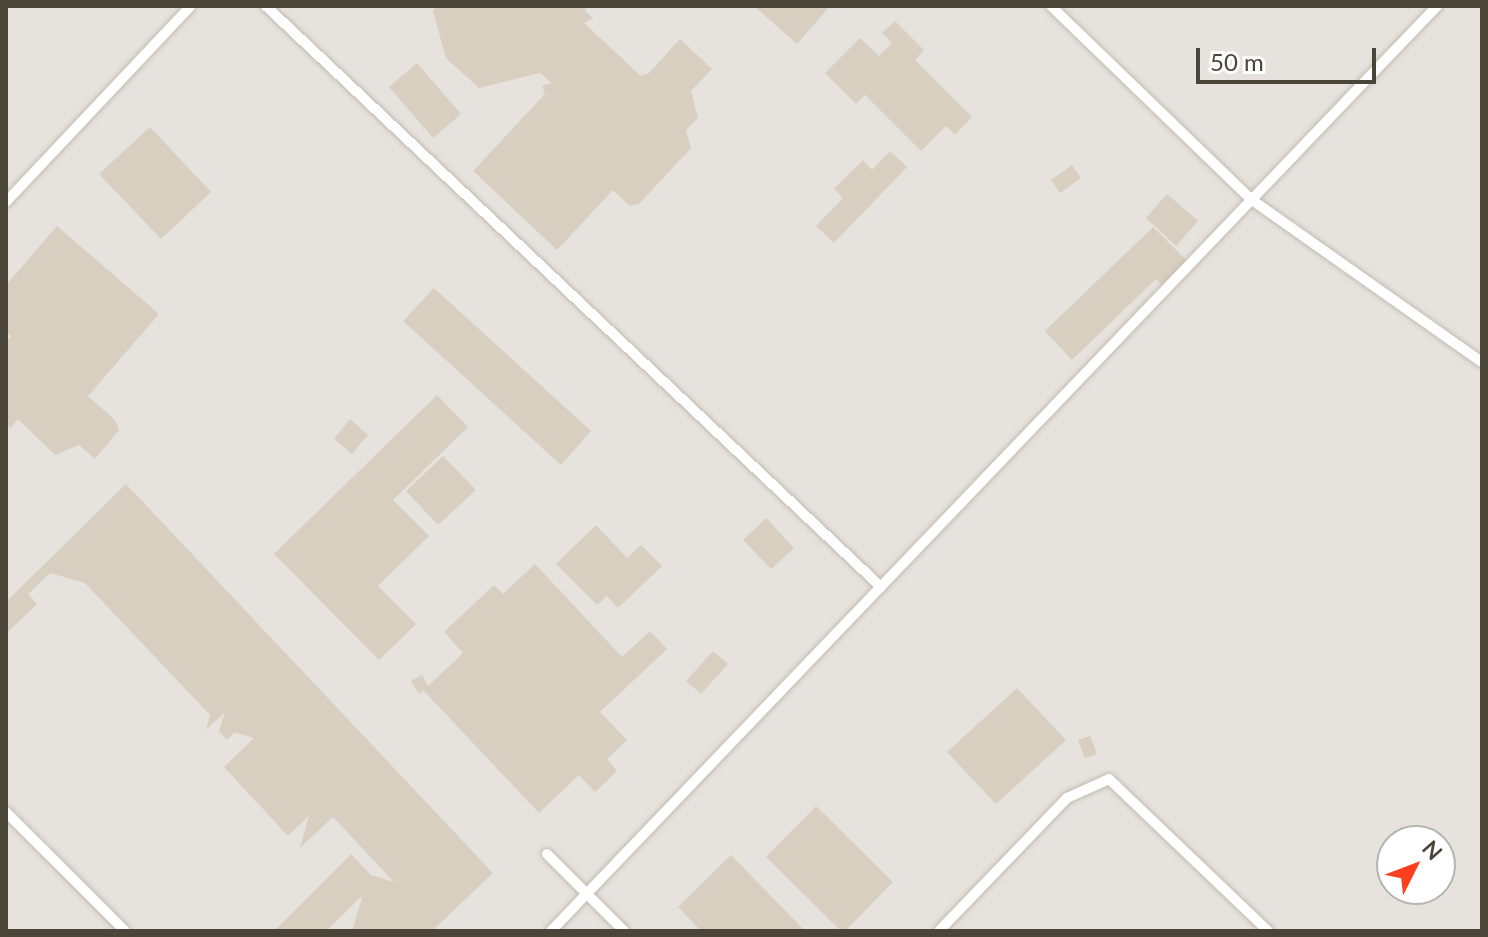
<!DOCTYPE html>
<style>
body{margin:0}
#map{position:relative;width:1488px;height:937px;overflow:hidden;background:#f6f3ec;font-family:Lato,sans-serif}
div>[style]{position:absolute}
.industrial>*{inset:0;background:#e6e2dd}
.building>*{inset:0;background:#d8cfc1}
.roads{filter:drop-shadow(0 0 2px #c2bbae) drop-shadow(0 0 2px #c2bbae)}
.service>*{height:10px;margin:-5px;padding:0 5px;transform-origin:5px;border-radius:5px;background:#fff}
span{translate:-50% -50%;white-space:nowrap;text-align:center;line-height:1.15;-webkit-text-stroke:7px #fff;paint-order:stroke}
.frame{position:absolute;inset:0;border:8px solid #4b4439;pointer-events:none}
.north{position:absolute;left:1376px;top:825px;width:80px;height:80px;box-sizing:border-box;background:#fff;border:2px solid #b7b4b0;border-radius:50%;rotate:48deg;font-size:22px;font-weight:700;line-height:32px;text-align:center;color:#4b4439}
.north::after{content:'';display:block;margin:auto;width:28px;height:36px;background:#fc3f1d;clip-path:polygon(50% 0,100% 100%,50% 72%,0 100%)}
.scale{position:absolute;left:1196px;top:48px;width:180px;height:36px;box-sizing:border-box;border:4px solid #4b4439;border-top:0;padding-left:10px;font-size:24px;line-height:28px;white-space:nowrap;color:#4b4439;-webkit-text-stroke:6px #fff;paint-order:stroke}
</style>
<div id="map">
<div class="industrial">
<i style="clip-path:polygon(evenodd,6px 6px,1482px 6px,1482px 931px,6px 931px,6px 6px,1392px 841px,1440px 841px,1440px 889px,1392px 889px,1392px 841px)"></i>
</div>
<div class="building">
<i style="clip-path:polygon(437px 6px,586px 6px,585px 11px,593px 18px,584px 23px,641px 76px,648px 74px,680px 39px,712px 69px,691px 91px,698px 118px,686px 130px,691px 148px,639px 204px,630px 206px,613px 190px,557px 250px,473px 171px,545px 94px,542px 86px,552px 83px,540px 73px,479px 88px,446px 58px,433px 11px)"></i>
<i style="clip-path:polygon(754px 6px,830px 6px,797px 44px)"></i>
<i style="clip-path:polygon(895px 21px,924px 50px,915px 60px,972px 117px,955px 135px,946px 126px,921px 151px,865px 95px,856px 104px,825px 73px,860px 38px,879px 56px,892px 43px,882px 33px)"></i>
<i style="clip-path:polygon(417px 63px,461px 114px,433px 138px,389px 87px)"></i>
<i style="clip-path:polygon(150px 127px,211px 192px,161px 239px,99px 174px)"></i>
<i style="clip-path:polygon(890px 151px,907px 167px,834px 243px,816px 226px,843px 198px,834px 189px,863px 160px,872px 170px)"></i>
<i style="clip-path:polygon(1072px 165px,1081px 178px,1060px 193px,1051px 180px)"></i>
<i style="clip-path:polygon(1167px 194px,1198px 221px,1176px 246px,1146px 218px)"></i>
<i style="clip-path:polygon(57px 226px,159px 314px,88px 396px,115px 420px,119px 430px,95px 459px,79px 445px,55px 455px,18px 419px,10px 429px,6px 420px,6px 342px,11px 336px,6px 331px,6px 285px)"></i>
<i style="clip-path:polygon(1153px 227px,1187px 261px,1162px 285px,1156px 279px,1072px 360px,1045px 331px)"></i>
<i style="clip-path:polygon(434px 288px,591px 431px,561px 465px,403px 321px)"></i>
<i style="clip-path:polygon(437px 395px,468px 427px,393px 500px,429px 536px,378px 586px,416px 624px,379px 660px,274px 554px)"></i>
<i style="clip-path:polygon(350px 419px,368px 435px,352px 454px,334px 439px)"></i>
<i style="clip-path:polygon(443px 456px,476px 490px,438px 525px,406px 491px)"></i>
<i style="clip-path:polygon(126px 484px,493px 873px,432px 931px,352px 931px,363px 895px,326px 931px,274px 931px,351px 854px,371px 875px,394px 882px,333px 817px,300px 848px,309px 816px,288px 836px,224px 767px,254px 738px,234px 732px,227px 740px,219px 731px,225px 712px,206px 730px,210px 715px,85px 583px,50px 573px,28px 594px,37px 604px,6px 634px,6px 602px)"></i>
<i style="clip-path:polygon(766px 518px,794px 548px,771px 569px,743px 540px)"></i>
<i style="clip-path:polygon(596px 525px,627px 558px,641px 545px,662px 566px,618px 608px,607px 596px,597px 605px,556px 564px)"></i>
<i style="clip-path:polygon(535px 564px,622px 657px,650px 631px,667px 649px,600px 712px,627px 740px,607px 759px,617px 771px,595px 792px,579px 775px,539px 813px,424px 691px,419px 694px,411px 681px,422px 675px,428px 686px,463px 653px,444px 632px,494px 585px,503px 594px)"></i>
<i style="clip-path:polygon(713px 651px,728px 664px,701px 694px,686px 681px)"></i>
<i style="clip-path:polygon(1017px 688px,1066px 740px,996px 804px,947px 752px)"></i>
<i style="clip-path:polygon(1090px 736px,1097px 754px,1085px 758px,1078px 740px)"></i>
<i style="clip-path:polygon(816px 806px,893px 882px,845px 931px,841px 931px,766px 857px)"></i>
<i style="clip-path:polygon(731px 855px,805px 931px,701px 931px,678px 907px)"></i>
</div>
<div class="roads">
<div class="service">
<i style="left:266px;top:6px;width:846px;rotate:43.37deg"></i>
<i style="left:1051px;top:6px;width:279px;rotate:44deg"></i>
<i style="left:1252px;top:200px;width:281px;rotate:35.2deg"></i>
<i style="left:6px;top:202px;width:270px;rotate:-46.7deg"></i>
<i style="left:6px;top:812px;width:168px;rotate:45deg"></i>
<i style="left:547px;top:854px;width:109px;rotate:45deg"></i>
<i style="left:551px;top:931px;width:1281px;rotate:-46.23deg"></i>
<i style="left:939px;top:931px;width:185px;rotate:-46.1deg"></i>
<i style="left:1067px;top:798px;width:46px;rotate:-24.3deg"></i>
<i style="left:1109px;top:779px;width:220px;rotate:43.7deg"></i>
</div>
</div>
<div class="frame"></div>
<div class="north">N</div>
<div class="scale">50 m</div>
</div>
